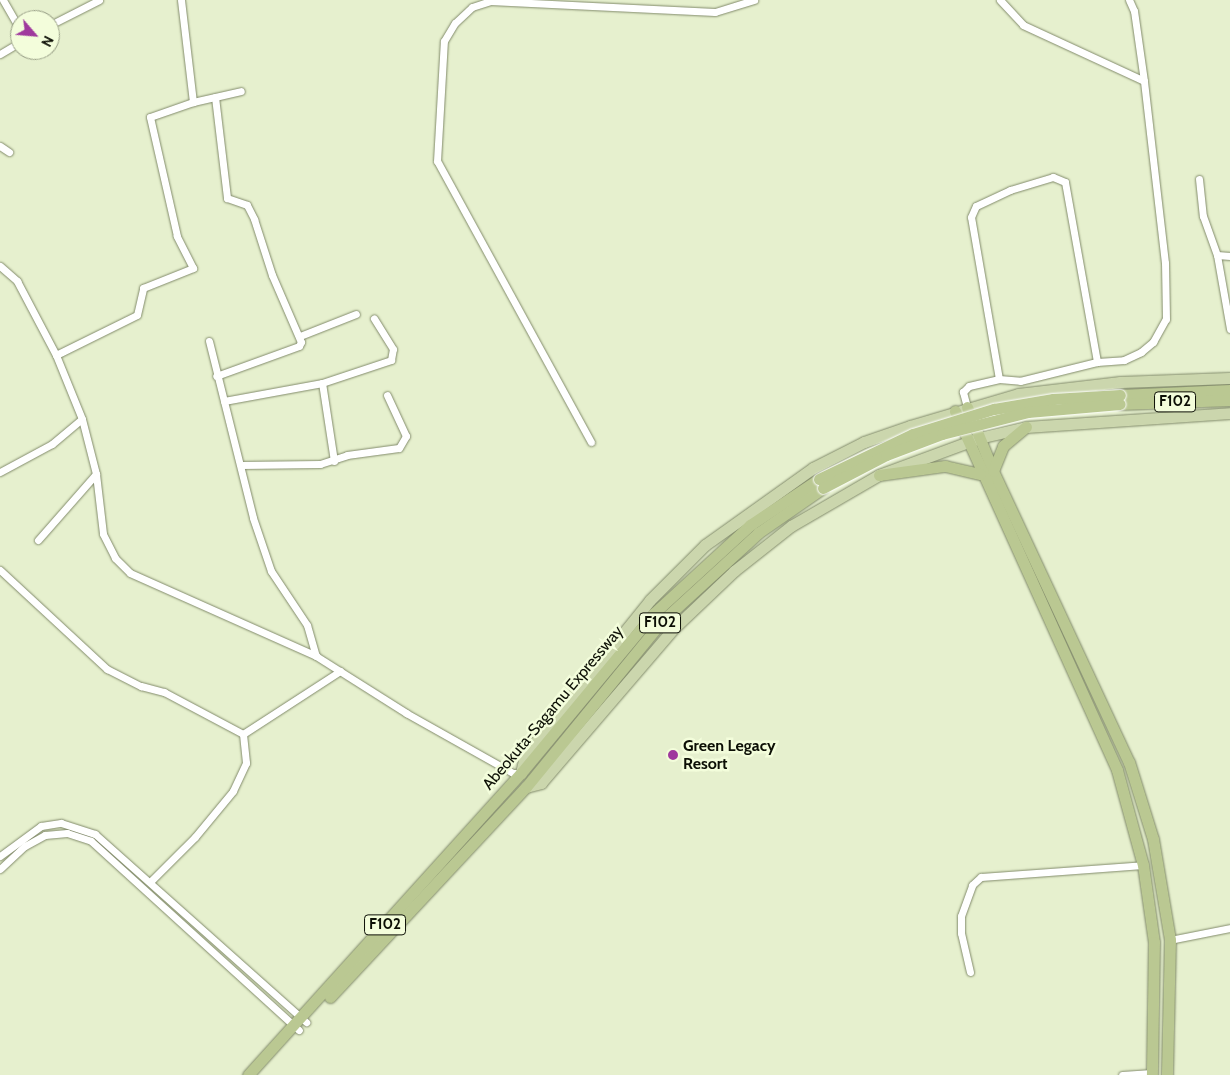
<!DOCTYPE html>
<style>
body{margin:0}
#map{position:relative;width:1230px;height:1075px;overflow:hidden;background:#e6f0ce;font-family:Cabin,sans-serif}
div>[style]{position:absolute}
.roads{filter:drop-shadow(0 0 1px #828b6b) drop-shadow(0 0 1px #828b6b)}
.minor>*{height:7px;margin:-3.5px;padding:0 3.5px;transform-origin:3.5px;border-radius:3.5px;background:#fff}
.primary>*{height:11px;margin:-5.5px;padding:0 5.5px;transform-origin:5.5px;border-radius:5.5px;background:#cbd6ad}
.trunk>*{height:11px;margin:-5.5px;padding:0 5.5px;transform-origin:5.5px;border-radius:5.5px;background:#bac892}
.bridges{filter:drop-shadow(0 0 1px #fff) drop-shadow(0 0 1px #fff)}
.trunk-bridge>*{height:11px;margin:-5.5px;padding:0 5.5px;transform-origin:5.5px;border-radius:5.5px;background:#bac892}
.dots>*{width:14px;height:14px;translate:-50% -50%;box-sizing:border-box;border:2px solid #f3fddb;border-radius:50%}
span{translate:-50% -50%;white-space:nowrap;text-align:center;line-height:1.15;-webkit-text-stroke:5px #f3fddb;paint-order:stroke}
.shield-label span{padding:1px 4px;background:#f3fddb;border:1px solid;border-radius:4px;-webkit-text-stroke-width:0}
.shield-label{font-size:15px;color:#0c0f05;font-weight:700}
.street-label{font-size:16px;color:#0c0f05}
.poi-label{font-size:16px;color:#0c0f05;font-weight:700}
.left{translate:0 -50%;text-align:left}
.north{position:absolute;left:10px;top:10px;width:50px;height:50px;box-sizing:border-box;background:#f3fddb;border:1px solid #979e85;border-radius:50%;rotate:117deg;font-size:14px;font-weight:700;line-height:20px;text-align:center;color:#0c0f05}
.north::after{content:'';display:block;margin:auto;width:18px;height:22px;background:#9f399d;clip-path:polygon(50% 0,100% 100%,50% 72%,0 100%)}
</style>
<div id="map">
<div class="roads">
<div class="minor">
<i style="left:3px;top:0;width:34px;rotate:60deg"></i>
<i style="left:181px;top:0;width:103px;rotate:83.3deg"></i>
<i style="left:193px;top:102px;width:49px;rotate:-12.9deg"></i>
<i style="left:1000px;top:0;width:34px;rotate:47deg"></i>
<i style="left:1023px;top:25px;width:133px;rotate:24.8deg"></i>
<i style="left:50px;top:25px;width:55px;rotate:-27deg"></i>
<i style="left:0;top:54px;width:23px;rotate:-31deg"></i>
<i style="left:215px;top:97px;width:102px;rotate:83.2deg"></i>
<i style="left:227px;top:198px;width:21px;rotate:19deg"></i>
<i style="left:247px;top:205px;width:16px;rotate:63deg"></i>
<i style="left:254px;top:219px;width:59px;rotate:72.2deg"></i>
<i style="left:272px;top:275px;width:73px;rotate:66.6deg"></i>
<i style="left:301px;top:342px;width:4px;rotate:117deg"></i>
<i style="left:299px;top:346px;width:88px;rotate:160.1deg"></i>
<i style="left:0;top:146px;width:11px;rotate:34deg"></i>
<i style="left:1199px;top:179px;width:37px;rotate:84deg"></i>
<i style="left:1203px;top:216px;width:41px;rotate:70.3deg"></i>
<i style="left:1217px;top:255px;width:75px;rotate:80deg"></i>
<i style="left:1217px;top:255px;width:13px;rotate:4deg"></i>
<i style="left:0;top:266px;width:23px;rotate:41deg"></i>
<i style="left:17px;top:281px;width:84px;rotate:62.2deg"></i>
<i style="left:56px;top:355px;width:69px;rotate:67.9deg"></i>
<i style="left:82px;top:419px;width:57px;rotate:75.7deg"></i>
<i style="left:96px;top:474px;width:60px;rotate:83.3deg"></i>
<i style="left:103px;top:534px;width:27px;rotate:63deg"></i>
<i style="left:115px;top:558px;width:21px;rotate:45deg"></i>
<i style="left:130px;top:573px;width:204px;rotate:24deg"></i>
<i style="left:316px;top:656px;width:107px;rotate:32.3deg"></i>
<i style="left:406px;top:713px;width:123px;rotate:29.3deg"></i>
<i style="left:513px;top:773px;width:8px"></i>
<i style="left:300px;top:336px;width:60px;rotate:-21.4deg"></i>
<i style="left:209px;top:341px;width:182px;rotate:76deg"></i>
<i style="left:253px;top:518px;width:56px;rotate:71.2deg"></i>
<i style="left:271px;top:571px;width:65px;rotate:56.3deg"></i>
<i style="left:307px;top:625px;width:32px;rotate:74deg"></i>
<i style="left:56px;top:355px;width:90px;rotate:-26.3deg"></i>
<i style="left:137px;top:315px;width:28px;rotate:-77deg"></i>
<i style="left:143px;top:288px;width:54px;rotate:-21.8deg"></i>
<i style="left:193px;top:268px;width:36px;rotate:-117deg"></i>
<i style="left:177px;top:236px;width:122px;rotate:-102.8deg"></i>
<i style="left:150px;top:117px;width:46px;rotate:-19.2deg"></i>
<i style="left:999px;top:379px;width:164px;rotate:-99.8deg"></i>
<i style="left:971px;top:217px;width:12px;rotate:-66deg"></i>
<i style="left:976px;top:206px;width:38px;rotate:-25deg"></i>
<i style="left:1010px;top:190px;width:45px;rotate:-16.8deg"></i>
<i style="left:1053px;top:177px;width:13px;rotate:23deg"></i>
<i style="left:1065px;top:182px;width:183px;rotate:79.9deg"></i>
<i style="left:224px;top:401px;width:100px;rotate:-10.4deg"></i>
<i style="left:967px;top:407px;width:16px;rotate:-105deg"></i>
<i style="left:963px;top:392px;width:8px;rotate:-45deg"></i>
<i style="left:969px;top:386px;width:31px;rotate:-13deg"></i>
<i style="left:999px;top:379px;width:21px;rotate:5deg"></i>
<i style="left:1020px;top:381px;width:79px;rotate:-13.9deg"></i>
<i style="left:1097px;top:362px;width:27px;rotate:-4deg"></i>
<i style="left:1124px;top:360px;width:19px;rotate:-25deg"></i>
<i style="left:1141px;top:352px;width:16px;rotate:-40deg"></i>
<i style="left:1153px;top:342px;width:26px;rotate:-61deg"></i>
<i style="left:1166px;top:319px;width:56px;rotate:-91deg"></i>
<i style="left:1165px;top:263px;width:183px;rotate:-96.6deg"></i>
<i style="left:1144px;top:81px;width:71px;rotate:-98.1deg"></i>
<i style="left:1134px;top:11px;width:12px;rotate:-114deg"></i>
<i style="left:591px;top:442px;width:320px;rotate:-118.7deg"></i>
<i style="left:437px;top:161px;width:120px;rotate:-86.7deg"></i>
<i style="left:444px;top:41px;width:21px;rotate:-59deg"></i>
<i style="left:455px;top:23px;width:23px;rotate:-43deg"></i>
<i style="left:472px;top:7px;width:19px;rotate:-18deg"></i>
<i style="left:490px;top:1px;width:225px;rotate:2.8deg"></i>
<i style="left:715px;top:12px;width:41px;rotate:-17.1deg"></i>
<i style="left:334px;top:461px;width:79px;rotate:-98.7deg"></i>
<i style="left:322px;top:383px;width:73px;rotate:-18.4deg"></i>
<i style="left:391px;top:360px;width:11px;rotate:-80deg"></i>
<i style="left:393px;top:349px;width:36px;rotate:-122deg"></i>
<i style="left:241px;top:465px;width:79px;rotate:-0.7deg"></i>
<i style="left:320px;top:464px;width:28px;rotate:-18deg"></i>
<i style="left:347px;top:455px;width:52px;rotate:-7.7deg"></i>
<i style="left:399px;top:448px;width:14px;rotate:-60deg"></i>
<i style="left:406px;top:436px;width:45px;rotate:-114.9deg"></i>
<i style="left:0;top:472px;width:59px;rotate:-28.3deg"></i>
<i style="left:52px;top:444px;width:39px;rotate:-40deg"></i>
<i style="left:38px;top:540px;width:88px;rotate:-48.7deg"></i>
<i style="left:0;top:570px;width:146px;rotate:42.8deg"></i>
<i style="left:107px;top:669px;width:38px;rotate:27deg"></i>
<i style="left:141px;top:686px;width:24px;rotate:15deg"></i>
<i style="left:164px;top:692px;width:89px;rotate:28deg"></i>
<i style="left:243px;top:734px;width:29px;rotate:84deg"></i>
<i style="left:246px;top:763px;width:31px;rotate:115deg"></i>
<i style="left:233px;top:791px;width:60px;rotate:129.6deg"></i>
<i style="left:195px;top:837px;width:62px;rotate:135deg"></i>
<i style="left:243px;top:734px;width:116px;rotate:-33deg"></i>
<i style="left:0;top:856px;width:51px;rotate:-36.2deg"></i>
<i style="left:41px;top:826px;width:20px;rotate:-9deg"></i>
<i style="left:61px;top:823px;width:36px;rotate:18deg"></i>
<i style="left:95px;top:834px;width:283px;rotate:41.7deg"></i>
<i style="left:0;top:869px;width:34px;rotate:-43deg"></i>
<i style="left:25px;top:846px;width:23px;rotate:-29deg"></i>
<i style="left:45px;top:835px;width:22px;rotate:-5deg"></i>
<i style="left:67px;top:833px;width:25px;rotate:18deg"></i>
<i style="left:91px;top:841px;width:281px;rotate:42.3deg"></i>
<i style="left:1170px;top:940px;width:61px;rotate:-11.3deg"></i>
<i style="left:970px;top:972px;width:40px;rotate:-103deg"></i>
<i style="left:961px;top:933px;width:17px;rotate:-90deg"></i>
<i style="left:961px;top:916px;width:33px;rotate:-70deg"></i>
<i style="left:972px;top:885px;width:12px;rotate:-42deg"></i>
<i style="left:981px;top:877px;width:162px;rotate:-4.2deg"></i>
<i style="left:1122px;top:1075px;width:30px;rotate:-4deg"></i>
</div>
<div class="primary">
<i style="left:521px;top:773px;width:18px;rotate:-77deg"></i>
<i style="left:525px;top:755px;width:199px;rotate:-51.1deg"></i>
<i style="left:650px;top:600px;width:78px;rotate:-45deg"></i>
<i style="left:705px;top:545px;width:133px;rotate:-35.5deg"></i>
<i style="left:813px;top:468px;width:57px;rotate:-27deg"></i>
<i style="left:864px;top:442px;width:49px;rotate:-19.2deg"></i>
<i style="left:910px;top:426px;width:113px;rotate:-16.5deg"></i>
<i style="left:1018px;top:394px;width:103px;rotate:-6.7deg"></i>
<i style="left:1120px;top:382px;width:110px;rotate:-2.1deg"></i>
<i style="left:526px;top:787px;width:16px;rotate:-15deg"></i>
<i style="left:541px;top:783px;width:204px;rotate:-49.4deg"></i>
<i style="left:674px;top:628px;width:83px;rotate:-43.5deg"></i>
<i style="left:734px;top:571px;width:73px;rotate:-38.3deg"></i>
<i style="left:791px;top:526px;width:102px;rotate:-30.1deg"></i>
<i style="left:879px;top:475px;width:107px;rotate:-20.3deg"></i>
<i style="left:979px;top:438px;width:48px;rotate:-13.2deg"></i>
<i style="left:1026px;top:427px;width:204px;rotate:-3.9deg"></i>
</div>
<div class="trunk">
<i style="left:1120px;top:395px;width:110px;rotate:-2.6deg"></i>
<i style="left:1120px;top:404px;width:110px;rotate:-2.1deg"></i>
<i style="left:967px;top:407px;width:69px;rotate:67.9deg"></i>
<i style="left:993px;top:471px;width:321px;rotate:65deg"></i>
<i style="left:1129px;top:762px;width:81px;rotate:72.7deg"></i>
<i style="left:1153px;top:839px;width:102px;rotate:80.4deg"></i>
<i style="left:1170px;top:940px;width:135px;rotate:91.3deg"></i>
<i style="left:955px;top:411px;width:394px;rotate:65.7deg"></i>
<i style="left:1117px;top:770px;width:98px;rotate:74.7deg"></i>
<i style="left:1143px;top:865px;width:78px;rotate:81.9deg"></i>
<i style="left:1154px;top:942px;width:133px;rotate:90.9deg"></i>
<i style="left:993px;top:471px;width:27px;rotate:-68deg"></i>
<i style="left:1003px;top:446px;width:30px;rotate:-40deg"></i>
<i style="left:879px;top:475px;width:67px;rotate:-7.8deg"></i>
<i style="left:945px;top:466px;width:36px;rotate:13deg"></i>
<i style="left:330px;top:997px;width:287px;rotate:-47deg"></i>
<i style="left:526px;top:787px;width:213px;rotate:-50.7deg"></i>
<i style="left:661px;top:622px;width:132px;rotate:-42.5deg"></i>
<i style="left:758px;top:533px;width:79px;rotate:-34.7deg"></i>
<i style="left:248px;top:1075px;width:407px;rotate:-47.9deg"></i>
<i style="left:521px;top:773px;width:207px;rotate:-50.3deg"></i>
<i style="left:653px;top:614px;width:132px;rotate:-42.5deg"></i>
<i style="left:750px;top:525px;width:83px;rotate:-33.7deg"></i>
</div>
</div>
<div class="bridges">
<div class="trunk-bridge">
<i style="left:819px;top:479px;width:104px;rotate:-25.6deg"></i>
<i style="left:913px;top:434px;width:85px;rotate:-17.2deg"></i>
<i style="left:994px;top:409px;width:60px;rotate:-9.6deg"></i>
<i style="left:1053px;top:399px;width:67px;rotate:-3.4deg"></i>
<i style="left:823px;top:488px;width:71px;rotate:-27.6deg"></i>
<i style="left:886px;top:455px;width:60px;rotate:-20.6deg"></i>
<i style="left:942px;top:434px;width:89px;rotate:-14.3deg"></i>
<i style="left:1028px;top:412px;width:92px;rotate:-5deg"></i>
</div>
</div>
<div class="dots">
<i style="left:673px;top:755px;background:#9f399d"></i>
</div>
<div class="shield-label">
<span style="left:1175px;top:402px">F102</span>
<span style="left:660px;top:623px">F102</span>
<span style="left:385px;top:925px">F102</span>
</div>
<div class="street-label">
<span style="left:553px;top:708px;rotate:-50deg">Abeokuta-Sagamu Expressway</span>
</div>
<div class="poi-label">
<span class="left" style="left:683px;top:755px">Green Legacy<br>Resort</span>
</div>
<div class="north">N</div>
</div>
